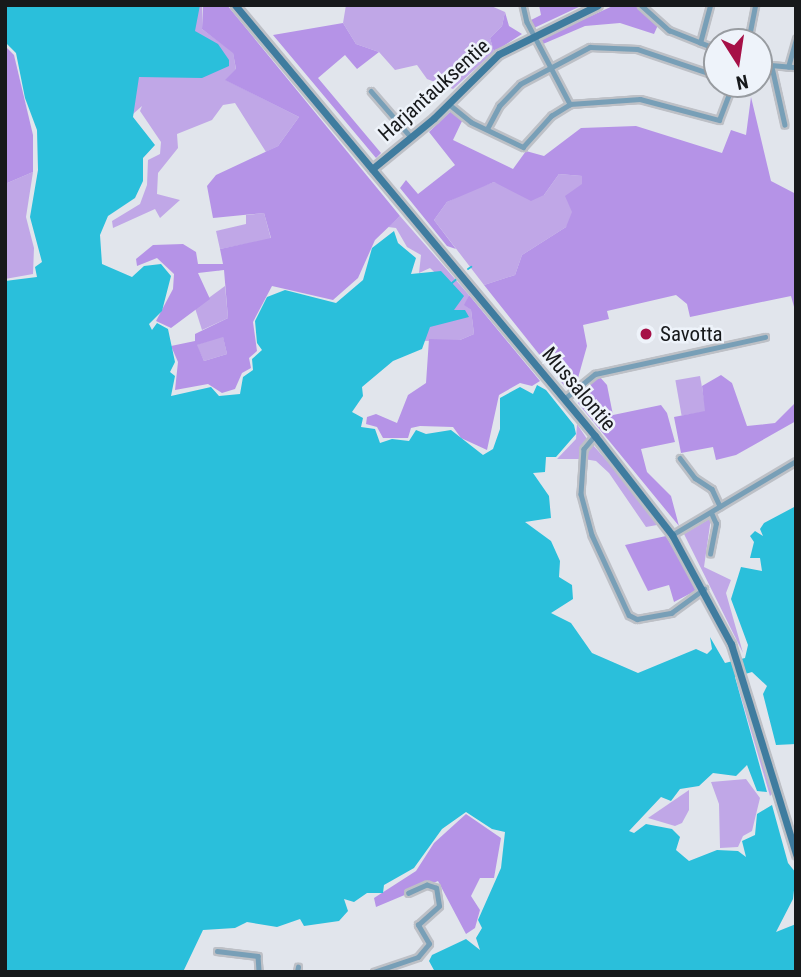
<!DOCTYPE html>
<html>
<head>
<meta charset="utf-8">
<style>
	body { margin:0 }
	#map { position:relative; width:801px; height:977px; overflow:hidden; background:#e1e5ec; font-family:"Roboto Condensed",sans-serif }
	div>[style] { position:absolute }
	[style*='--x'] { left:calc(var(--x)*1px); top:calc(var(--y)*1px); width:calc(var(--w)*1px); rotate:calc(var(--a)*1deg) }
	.green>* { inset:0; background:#c0a7e7; transform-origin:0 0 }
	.forest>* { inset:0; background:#b593e7 }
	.water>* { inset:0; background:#2abfdb }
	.stream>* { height:2px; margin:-1px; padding:0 1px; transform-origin:1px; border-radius:1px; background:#2abfdb }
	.roads { filter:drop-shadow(2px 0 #bdc0c6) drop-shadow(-2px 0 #bdc0c6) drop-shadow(0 2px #bdc0c6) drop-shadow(0 -2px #bdc0c6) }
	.street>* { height:4.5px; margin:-2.25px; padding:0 2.25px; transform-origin:2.25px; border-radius:2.25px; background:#789fb7 }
	.secondary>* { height:7px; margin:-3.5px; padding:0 3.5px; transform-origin:3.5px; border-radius:3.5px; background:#3f7c9f }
	.dots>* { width:19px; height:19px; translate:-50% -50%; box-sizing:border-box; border:4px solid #eef3fa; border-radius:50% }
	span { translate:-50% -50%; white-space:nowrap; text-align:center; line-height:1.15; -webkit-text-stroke:5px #eef3fa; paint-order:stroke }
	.street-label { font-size:21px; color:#17191b }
	.poi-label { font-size:21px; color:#17191b }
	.left { translate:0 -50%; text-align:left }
	.frame { position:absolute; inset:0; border:7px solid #17191b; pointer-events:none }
	.north { position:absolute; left:703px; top:28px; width:70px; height:70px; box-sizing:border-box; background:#eef3fa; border:2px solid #989ca1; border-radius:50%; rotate:168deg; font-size:19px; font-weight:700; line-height:28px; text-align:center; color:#17191b }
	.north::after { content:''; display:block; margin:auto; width:24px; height:32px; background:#a61047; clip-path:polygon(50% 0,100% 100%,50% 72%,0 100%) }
</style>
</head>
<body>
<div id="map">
	<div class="green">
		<i style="clip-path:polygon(107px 5px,202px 5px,202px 29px,233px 52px,236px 70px,226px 80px,299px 117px,278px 146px,266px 152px,235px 103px,223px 105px,212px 120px,177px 134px,178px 148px,158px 173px,157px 194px,180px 200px,160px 218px,155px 209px,113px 228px,112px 221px,140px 204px,147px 185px,148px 160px,160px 154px,161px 142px,140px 111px,142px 106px,133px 114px)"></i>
		<i style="clip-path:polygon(346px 5px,489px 5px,505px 12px,502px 26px,490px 38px,494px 52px,453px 89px,427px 79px,417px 65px,395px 70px,379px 52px,356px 44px,343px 23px)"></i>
		<i style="clip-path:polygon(33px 172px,26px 217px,34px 248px,33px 274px,5px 279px,5px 184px)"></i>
		<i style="clip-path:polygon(559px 174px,582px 176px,592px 203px,566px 227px,522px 255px,515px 275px,484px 285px,434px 220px,447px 202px,469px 191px,494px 182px,544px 195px)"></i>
		<i style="clip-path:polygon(264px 213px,271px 239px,220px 249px,216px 231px,246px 224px,246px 215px)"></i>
		<i style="clip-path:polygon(400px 216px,469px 295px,465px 305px,471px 310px,474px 334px,460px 340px,422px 341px,450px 287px,430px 268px,419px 273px,421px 255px,407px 247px,396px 228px,388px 227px)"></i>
		<i style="clip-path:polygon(225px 286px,228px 318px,202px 330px,195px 308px)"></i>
		<i style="clip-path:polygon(223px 336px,227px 354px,204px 361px,196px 345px)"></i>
		<i style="left:700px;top:376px;width:36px;height:25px;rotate:80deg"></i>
		<i style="clip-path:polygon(577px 424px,587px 439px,579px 459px,557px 459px,576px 439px)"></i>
		<i style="clip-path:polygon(592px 444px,616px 471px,657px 525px,646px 527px,609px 473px,596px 461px,584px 459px)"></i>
		<i style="clip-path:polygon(711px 518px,704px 567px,731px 580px,726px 593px,743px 653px,684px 534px)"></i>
		<i style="clip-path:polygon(740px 682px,773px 793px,770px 796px,737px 683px)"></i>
		<i style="clip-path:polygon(746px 779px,760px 798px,752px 831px,743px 836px,738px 847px,720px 848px,719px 804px,711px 782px)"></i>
		<i style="clip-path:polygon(689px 790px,689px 810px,682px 823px,675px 826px,648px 818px)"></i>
	</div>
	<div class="forest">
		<i style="clip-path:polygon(evenodd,203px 5px,227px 5px,400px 216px,375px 240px,358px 278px,333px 300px,272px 286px,253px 322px,257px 351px,249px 358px,251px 368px,242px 373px,235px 389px,222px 393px,208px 384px,175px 390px,178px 362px,171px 346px,195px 341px,195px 334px,228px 318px,224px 270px,198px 273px,210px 299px,171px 328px,156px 321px,173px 289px,174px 274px,157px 258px,137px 266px,136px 259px,153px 245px,183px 244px,196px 252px,198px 264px,223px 264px,220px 249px,271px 238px,264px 213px,213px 218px,207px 186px,216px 175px,278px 146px,299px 117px,225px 80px,236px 69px,233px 53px,202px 29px,203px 5px,223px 337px,227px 354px,204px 361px,197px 345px,223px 337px)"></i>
		<i style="clip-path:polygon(539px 5px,583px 5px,534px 28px,531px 20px,541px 15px)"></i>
		<i style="clip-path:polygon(615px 5px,636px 5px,658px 25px,654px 34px,620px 23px,585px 26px,543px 44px,540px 39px)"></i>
		<i style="clip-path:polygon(505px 12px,509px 26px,522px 34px,494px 52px,490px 38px,502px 26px)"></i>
		<i style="clip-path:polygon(343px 23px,356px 44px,379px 52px,357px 69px,345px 55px,318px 78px,381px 153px,376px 158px,273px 35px)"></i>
		<i style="clip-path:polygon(5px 46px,14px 55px,33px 135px,33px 172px,5px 184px)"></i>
		<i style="clip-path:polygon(751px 97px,771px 181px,796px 194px,796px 314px,791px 296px,690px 317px,687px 304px,676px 295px,607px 311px,609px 319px,583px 325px,587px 346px,578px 378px,566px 388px,484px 285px,515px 275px,522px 255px,566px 227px,572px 212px,565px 196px,582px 184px,582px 176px,559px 174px,544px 195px,531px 201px,494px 182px,447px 202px,434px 220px,456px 249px,447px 246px,400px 188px,406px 180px,418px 194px,455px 165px,429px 132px,451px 111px,463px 119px,453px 140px,513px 169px,526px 151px,544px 156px,581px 128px,636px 126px,722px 153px,731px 130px,746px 135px)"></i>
		<i style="clip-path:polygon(469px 295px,540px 381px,532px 386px,520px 383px,499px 395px,487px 450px,461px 438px,453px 427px,420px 426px,411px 428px,408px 438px,383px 438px,377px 427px,366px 424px,367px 417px,376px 414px,397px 423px,408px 395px,426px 383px,429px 339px,460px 340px,474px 334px,471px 310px,464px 305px)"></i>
		<i style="clip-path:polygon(721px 375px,732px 383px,747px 426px,775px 423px,794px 404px,796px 421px,736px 455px,716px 460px,713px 447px,681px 453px,674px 417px,705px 411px,702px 386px)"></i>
		<i style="clip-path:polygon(599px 376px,607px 385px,613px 415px,661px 405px,667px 413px,675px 442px,641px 449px,647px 472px,671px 496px,679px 526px,578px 403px,579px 392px)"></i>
		<i style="clip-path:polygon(666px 536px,697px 590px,674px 602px,669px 585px,648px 591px,625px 545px)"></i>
		<i style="clip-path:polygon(466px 814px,501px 838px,494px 878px,480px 878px,471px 896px,480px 910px,475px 928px,466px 934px,438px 881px,376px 907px,374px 898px,416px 871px,434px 843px)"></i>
	</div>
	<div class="water">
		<i style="clip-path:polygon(5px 5px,200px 5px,195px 31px,218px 44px,229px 60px,229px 66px,202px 78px,139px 77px,133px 117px,155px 145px,143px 158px,143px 181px,135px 198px,108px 216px,100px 235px,102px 264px,132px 277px,144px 266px,161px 264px,171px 276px,162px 311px,149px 324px,152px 330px,157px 323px,168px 329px,175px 362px,170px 372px,175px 376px,171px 396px,211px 387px,219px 396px,240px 394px,243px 377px,253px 370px,252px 359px,262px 350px,257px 343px,255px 321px,267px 297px,285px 290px,336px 303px,363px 280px,372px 248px,394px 231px,398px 243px,416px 258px,411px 274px,441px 271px,464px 296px,454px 310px,465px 310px,469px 317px,430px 327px,422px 349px,393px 361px,362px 387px,363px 396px,352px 412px,363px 418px,361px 427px,375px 429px,380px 443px,392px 439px,409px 441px,416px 430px,426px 434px,451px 430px,483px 455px,493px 449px,500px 429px,500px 398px,520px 387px,533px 394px,537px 385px,546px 390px,574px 425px,576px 434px,556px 457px,546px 457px,545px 472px,533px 473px,549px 496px,551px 518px,525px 522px,551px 541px,560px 561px,559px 577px,572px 585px,573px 599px,551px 613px,571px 623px,592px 653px,638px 673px,696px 649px,707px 654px,712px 649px,710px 637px,725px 663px,745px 658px,748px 645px,731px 599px,741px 567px,762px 571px,760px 558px,750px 558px,754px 542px,750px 536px,755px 531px,763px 536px,760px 529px,764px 523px,796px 506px,796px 744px,776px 745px,763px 694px,767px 686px,752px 672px,735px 677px,767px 792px,757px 791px,747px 765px,736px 776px,713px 773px,699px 786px,680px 789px,671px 801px,661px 797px,629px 831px,634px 833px,646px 824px,672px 829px,680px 837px,676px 850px,689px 861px,717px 850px,738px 851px,746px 857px,742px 841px,755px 835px,757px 814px,772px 805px,788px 863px,796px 873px,793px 899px,776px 932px,796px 924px,796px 972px,435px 972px,429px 961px,432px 955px,466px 939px,480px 950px,476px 938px,482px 928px,478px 920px,501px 868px,505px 832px,492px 829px,466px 812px,442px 829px,414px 868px,384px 885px,383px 893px,367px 893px,354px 902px,344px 899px,348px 911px,339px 921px,304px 926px,300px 919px,277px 927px,247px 922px,235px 928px,203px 930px,183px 972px,5px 972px,5px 281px,37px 277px,35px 267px,42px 262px,30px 217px,38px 170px,37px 130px,25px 98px,16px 53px,5px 42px)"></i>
	</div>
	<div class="stream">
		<i style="--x:468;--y:269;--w:4;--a:-34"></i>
		<i style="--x:452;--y:283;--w:8;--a:-40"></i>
	</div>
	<div class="roads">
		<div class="street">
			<i style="--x:523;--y:5;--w:17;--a:77"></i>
			<i style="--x:527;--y:22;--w:93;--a:62.3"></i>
			<i style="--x:641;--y:5;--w:38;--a:42"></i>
			<i style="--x:669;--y:30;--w:52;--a:21.6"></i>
			<i style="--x:748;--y:42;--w:38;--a:-79"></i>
			<i style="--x:700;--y:43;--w:39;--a:-75"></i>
			<i style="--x:759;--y:64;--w:37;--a:5"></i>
			<i style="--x:772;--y:67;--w:59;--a:77.4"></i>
			<i style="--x:788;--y:67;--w:29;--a:-74"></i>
			<i style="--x:371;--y:91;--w:61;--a:49"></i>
			<i style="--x:449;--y:104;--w:28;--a:39"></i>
			<i style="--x:471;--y:122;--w:58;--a:25.7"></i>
			<i style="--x:523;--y:147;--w:42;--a:-47.9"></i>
			<i style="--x:551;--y:116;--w:22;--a:-32"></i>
			<i style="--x:570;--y:104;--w:70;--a:-4.1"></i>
			<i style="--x:640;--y:99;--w:82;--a:14.9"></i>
			<i style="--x:719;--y:120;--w:39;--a:-69"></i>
			<i style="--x:487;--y:129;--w:26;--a:-62"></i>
			<i style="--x:499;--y:106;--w:30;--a:-46"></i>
			<i style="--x:520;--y:84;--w:79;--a:-27.9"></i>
			<i style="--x:590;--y:47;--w:47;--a:2.4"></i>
			<i style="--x:637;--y:49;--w:84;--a:18.6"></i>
			<i style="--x:564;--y:399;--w:40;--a:-39"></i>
			<i style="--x:595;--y:374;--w:174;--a:-12.3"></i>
			<i style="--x:595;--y:436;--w:17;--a:130"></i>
			<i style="--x:584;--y:449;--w:45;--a:93.8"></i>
			<i style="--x:581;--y:494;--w:42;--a:75"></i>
			<i style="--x:592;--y:535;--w:88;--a:65.2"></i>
			<i style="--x:629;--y:615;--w:9;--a:27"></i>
			<i style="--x:637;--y:619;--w:35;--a:-10"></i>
			<i style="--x:671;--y:613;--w:41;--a:-36"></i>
			<i style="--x:680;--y:458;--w:25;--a:53"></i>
			<i style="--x:695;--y:478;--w:20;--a:33"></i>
			<i style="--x:712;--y:489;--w:19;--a:65"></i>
			<i style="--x:672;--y:535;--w:144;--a:-30.8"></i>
			<i style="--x:710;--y:554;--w:31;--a:-79"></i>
			<i style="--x:716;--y:524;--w:12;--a:-114"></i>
			<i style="--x:217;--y:951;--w:41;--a:7"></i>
			<i style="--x:258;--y:956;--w:16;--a:86"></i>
			<i style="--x:297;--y:972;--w:5;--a:-79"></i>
			<i style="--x:374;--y:972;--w:46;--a:-18.8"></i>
			<i style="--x:418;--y:957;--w:17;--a:-50"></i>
			<i style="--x:429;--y:944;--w:22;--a:-120"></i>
			<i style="--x:418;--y:925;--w:28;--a:-42"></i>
			<i style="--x:439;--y:906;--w:18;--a:-99"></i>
			<i style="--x:436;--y:888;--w:9;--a:-162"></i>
			<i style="--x:427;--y:885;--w:20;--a:156"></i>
		</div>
		<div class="secondary">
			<i style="--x:235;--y:5;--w:562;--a:50.13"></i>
			<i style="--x:595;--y:436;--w:125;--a:52.1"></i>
			<i style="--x:672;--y:535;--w:124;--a:61.6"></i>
			<i style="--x:731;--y:644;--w:220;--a:72.8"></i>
			<i style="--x:372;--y:169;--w:80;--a:-39.4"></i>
			<i style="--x:434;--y:118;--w:91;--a:-44.6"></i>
			<i style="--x:499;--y:54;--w:110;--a:-26.3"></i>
		</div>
	</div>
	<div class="dots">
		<i style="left:646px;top:334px;background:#a61047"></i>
	</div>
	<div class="street-label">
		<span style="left:434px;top:90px;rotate:-42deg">Harjantauksentie</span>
		<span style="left:579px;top:389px;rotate:50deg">Mussalontie</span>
	</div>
	<div class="poi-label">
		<span class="left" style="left:660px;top:334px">Savotta</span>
	</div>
	<div class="frame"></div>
	<div class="north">N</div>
</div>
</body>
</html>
